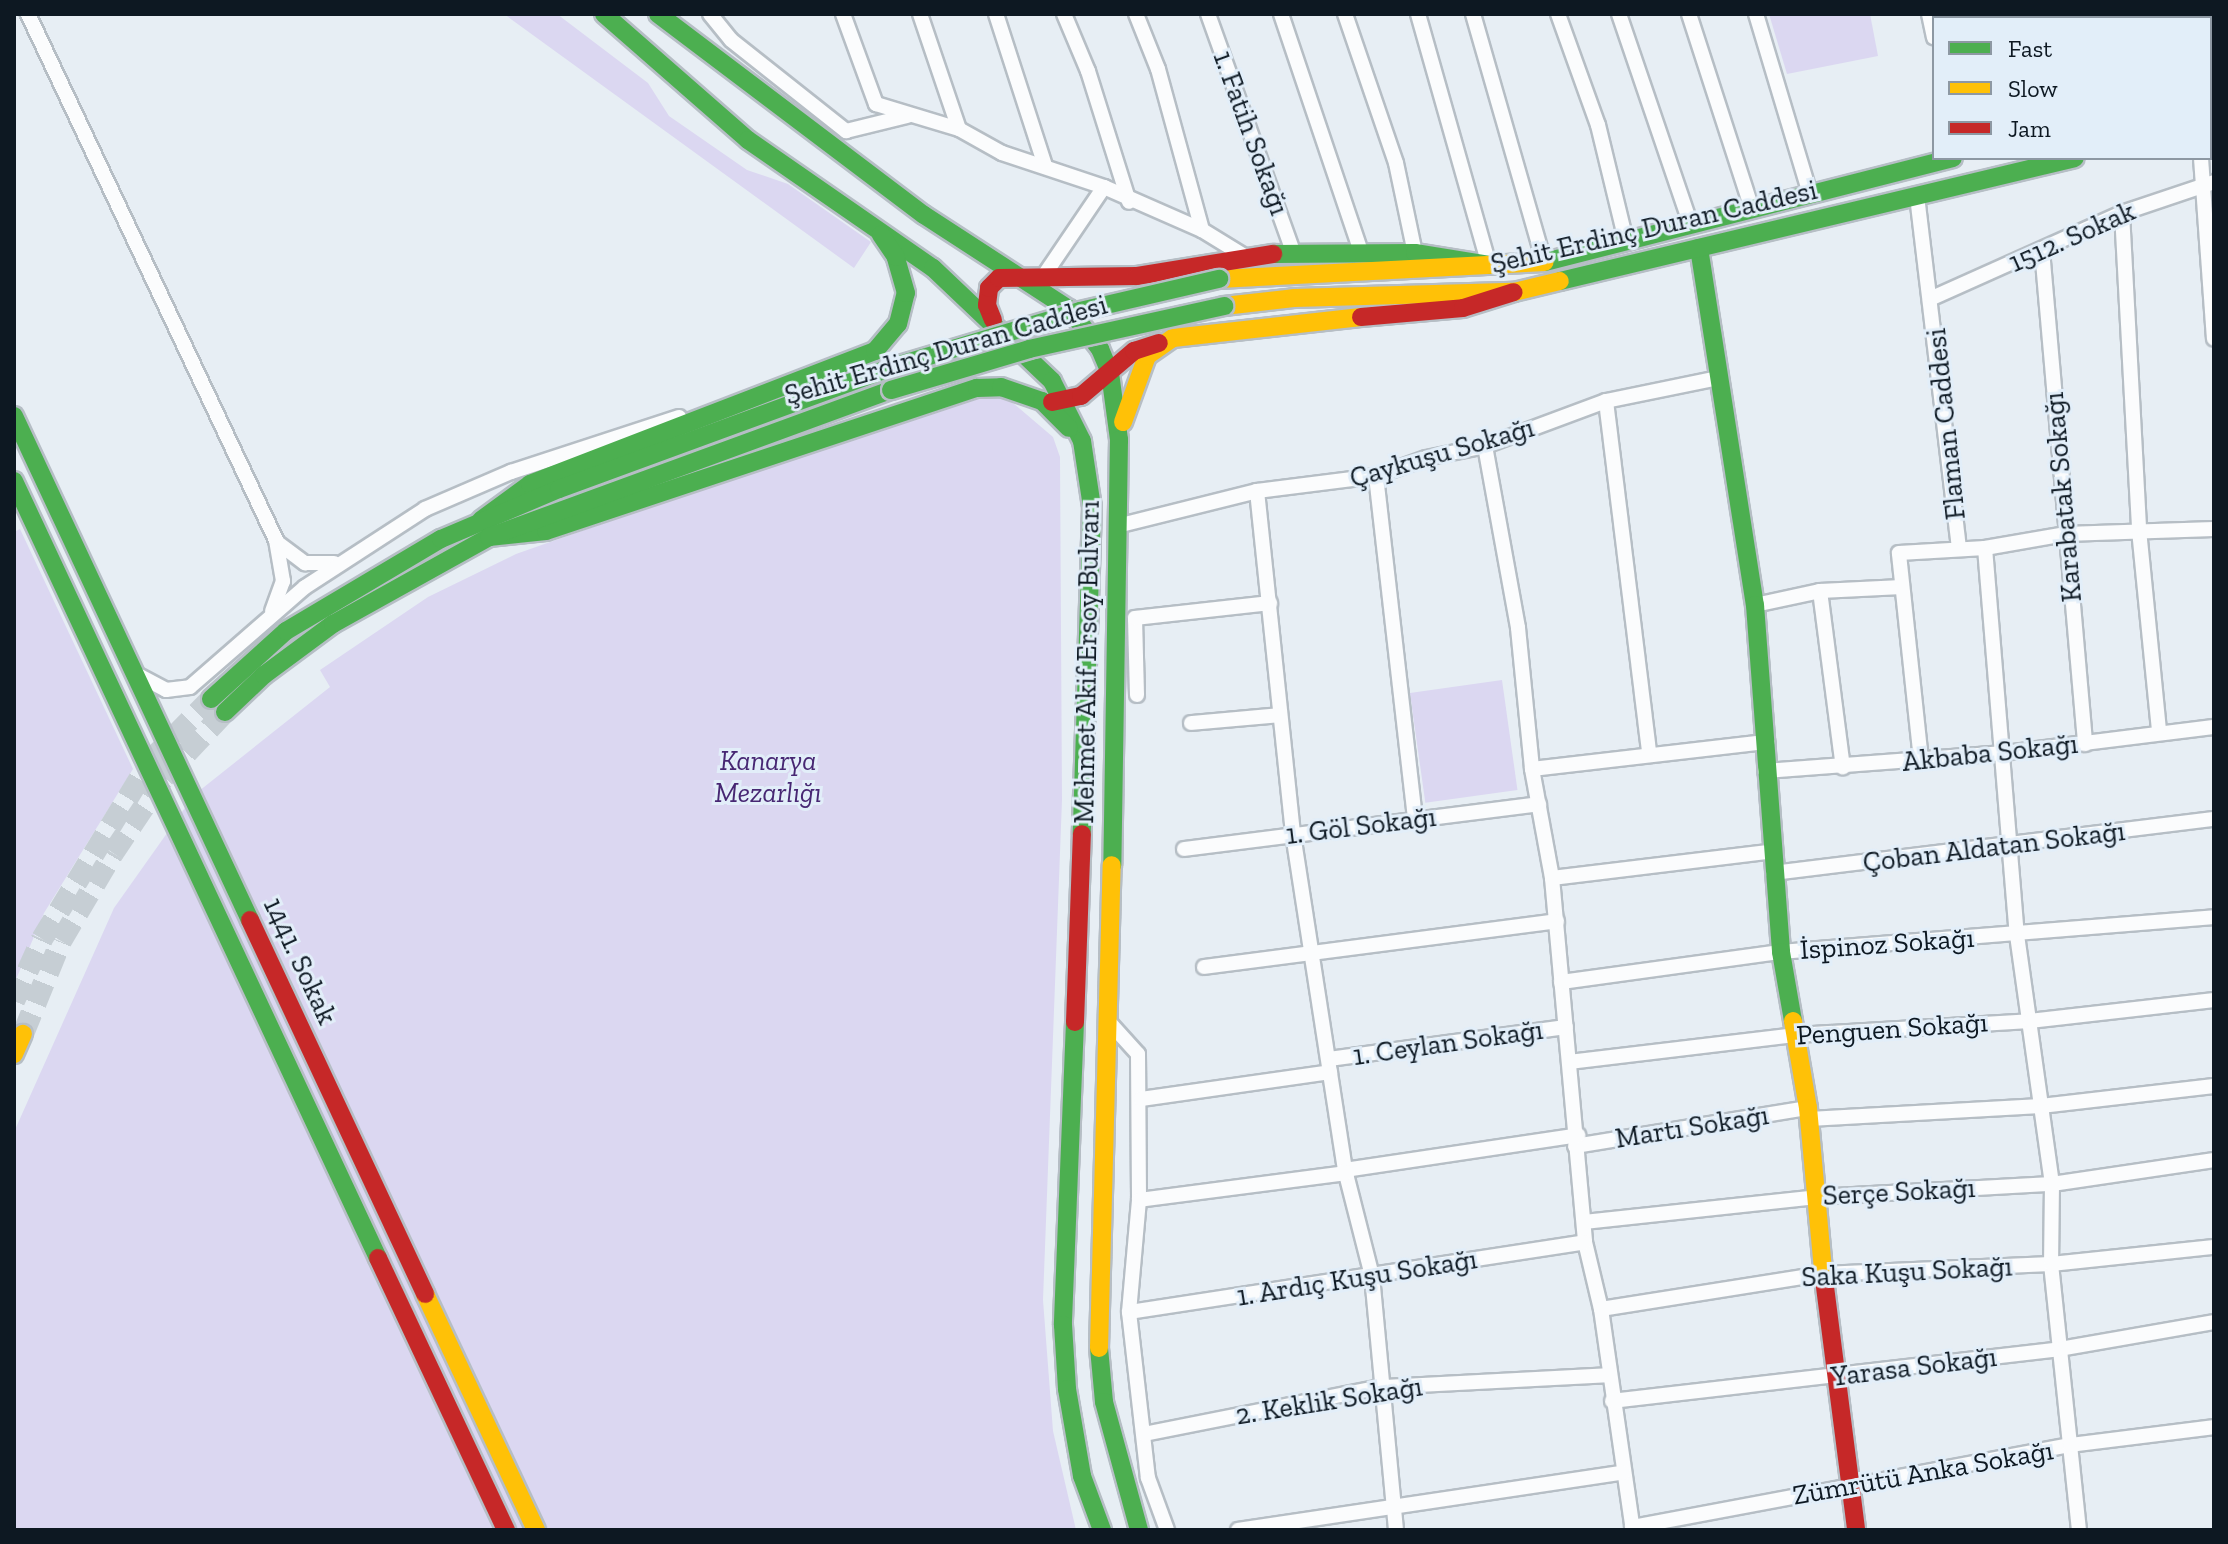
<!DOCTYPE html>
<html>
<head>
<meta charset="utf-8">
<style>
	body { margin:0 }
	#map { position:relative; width:2228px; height:1544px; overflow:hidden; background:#e7eef4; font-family:"Zilla Slab",serif }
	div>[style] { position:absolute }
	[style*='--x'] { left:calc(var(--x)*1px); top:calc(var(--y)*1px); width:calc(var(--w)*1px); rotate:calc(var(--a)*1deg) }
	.green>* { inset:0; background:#dbd7f1; transform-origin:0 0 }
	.secondary-tunnel>* { height:22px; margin-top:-11px; transform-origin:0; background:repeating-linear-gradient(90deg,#c6ced4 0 22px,transparent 0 33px) }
	.roads { filter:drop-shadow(2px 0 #b6bec5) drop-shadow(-2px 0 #b6bec5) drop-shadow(0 2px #b6bec5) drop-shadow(0 -2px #b6bec5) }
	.street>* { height:14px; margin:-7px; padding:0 7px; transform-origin:7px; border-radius:7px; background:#fbfcfd }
	.fast>* { height:18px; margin:-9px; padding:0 9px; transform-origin:9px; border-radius:9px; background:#4caf50 }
	.slow>* { height:18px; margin:-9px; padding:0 9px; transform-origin:9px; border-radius:9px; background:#ffc107 }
	.jam>* { height:18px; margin:-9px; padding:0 9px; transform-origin:9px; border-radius:9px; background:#c62828 }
	.bridges { filter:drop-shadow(2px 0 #b6bec5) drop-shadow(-2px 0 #b6bec5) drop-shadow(0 2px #b6bec5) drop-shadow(0 -2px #b6bec5) }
	.fast-bridge>* { height:18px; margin:-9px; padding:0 9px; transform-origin:9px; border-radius:9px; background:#4caf50 }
	span { translate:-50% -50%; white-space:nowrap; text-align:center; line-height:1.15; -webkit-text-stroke:6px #e2eef9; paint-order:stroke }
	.street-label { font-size:28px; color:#0d1822 }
	.park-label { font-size:28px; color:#472773; font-style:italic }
	.frame { position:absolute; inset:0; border:16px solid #0d1822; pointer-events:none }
	.legend { position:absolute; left:1932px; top:16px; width:280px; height:144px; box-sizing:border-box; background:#e2eef9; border:2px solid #8d98a3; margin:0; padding:10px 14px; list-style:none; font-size:24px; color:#0d1822 }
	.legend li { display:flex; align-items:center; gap:16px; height:40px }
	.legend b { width:40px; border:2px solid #8d98a3 }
</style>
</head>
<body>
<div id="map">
	<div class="green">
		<i style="clip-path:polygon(504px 14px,557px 14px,648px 83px,669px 116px,747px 170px,788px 184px,871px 242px,854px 268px)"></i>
		<i style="clip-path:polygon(1769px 14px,1870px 14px,1878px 56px,1787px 74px)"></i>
		<i style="clip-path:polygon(969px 395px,1006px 397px,1053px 437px,1060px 457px,1062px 800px,1043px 1300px,1053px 1431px,1076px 1530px,14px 1530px,14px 1132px,114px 908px,194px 795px,330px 687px,320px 670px,428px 597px,516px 554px)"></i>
		<i style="clip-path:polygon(20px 529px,133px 769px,44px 913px,14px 984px,14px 532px)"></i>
		<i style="left:1502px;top:680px;width:111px;height:93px;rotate:82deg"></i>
	</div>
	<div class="secondary-tunnel">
		<i style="--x:14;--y:1001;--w:68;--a:-65.7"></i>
		<i style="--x:42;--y:939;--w:210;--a:-58.7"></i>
		<i style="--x:151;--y:760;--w:86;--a:-45.5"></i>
		<i style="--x:23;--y:1034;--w:100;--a:-67.8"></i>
		<i style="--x:61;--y:941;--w:102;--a:-59.4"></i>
		<i style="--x:113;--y:853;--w:92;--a:-56.1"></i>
		<i style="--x:164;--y:777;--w:89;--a:-46.8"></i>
	</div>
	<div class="roads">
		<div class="street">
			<i style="--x:28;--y:14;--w:582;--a:64.76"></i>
			<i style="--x:276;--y:540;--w:42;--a:80.3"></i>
			<i style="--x:283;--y:581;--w:32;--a:110"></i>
			<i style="--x:710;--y:14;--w:33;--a:51"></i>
			<i style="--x:731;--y:40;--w:147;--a:38.4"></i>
			<i style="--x:846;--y:131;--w:63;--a:-13.8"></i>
			<i style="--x:843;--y:14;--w:96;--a:69.9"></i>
			<i style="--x:876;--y:104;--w:87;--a:16.8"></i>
			<i style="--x:959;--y:129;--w:49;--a:29.2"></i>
			<i style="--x:1002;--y:153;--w:108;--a:18.4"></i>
			<i style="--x:1104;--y:187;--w:107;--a:23.7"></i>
			<i style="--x:1202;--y:230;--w:52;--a:31.5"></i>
			<i style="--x:920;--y:14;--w:121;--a:71.3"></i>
			<i style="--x:996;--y:14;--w:160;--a:72.1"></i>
			<i style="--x:1064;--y:14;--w:62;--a:67.2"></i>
			<i style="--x:1088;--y:71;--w:137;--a:72.6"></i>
			<i style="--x:1136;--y:14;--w:59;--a:68.2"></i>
			<i style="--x:1158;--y:69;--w:167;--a:74.7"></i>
			<i style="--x:1208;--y:14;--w:252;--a:70.3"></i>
			<i style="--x:1281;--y:14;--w:251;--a:71.4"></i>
			<i style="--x:1345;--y:14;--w:157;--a:71.1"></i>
			<i style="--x:1396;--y:163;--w:92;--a:78.1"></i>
			<i style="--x:1418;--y:14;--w:261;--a:74.2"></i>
			<i style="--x:1473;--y:14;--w:258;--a:74"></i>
			<i style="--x:1558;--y:14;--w:118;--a:70.2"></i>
			<i style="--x:1598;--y:125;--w:119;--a:76.4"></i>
			<i style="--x:1619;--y:14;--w:223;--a:71.2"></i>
			<i style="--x:1689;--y:14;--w:205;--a:72.1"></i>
			<i style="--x:1756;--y:14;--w:188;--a:73.3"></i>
			<i style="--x:1929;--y:14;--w:24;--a:78"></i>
			<i style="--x:2038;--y:14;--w:4;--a:76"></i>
			<i style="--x:2201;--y:158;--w:181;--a:85.9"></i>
			<i style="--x:1917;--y:196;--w:355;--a:83.2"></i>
			<i style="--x:2122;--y:213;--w:317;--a:86.9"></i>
			<i style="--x:2139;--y:530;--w:202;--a:84.3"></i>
			<i style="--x:2042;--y:250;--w:496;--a:85"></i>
			<i style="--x:1045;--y:274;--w:105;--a:-55.9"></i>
			<i style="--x:1932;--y:298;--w:208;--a:-24.1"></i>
			<i style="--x:2122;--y:213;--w:97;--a:-18.6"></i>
			<i style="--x:1606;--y:401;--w:355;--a:83"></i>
			<i style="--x:1485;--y:446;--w:185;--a:79.7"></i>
			<i style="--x:1518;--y:628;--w:142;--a:84.3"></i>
			<i style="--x:1532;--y:769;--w:111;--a:79.6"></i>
			<i style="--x:1552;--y:878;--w:365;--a:84.8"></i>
			<i style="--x:1585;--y:1242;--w:69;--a:76.6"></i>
			<i style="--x:1601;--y:1309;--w:223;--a:81.8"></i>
			<i style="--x:1376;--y:476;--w:345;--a:83.5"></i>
			<i style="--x:1257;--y:491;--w:345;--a:84"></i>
			<i style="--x:1293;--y:834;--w:340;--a:81.2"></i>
			<i style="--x:1345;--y:1170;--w:109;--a:75.7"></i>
			<i style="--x:1372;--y:1276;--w:255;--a:84.6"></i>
			<i style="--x:1117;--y:526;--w:144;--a:-14"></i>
			<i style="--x:1257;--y:491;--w:120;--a:-7.2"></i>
			<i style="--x:1376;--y:476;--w:53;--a:-19.8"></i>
			<i style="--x:1426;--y:458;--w:60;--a:-11.5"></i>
			<i style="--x:1485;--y:446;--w:129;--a:-20.4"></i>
			<i style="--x:1606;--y:401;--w:114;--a:-11.6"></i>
			<i style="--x:278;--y:543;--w:34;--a:37"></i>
			<i style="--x:305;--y:563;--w:29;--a:0"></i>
			<i style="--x:1985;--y:548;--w:388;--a:85.3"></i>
			<i style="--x:2017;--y:935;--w:251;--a:82"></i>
			<i style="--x:2052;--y:1184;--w:80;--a:90.7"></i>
			<i style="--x:2051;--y:1264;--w:267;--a:84"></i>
			<i style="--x:1820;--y:591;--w:178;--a:82.6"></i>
			<i style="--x:1755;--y:605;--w:66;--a:-12.2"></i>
			<i style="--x:1820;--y:591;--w:82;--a:-2.8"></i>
			<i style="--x:138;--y:675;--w:32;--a:28"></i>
			<i style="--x:166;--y:690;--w:24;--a:-7"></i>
			<i style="--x:190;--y:687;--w:152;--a:-41"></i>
			<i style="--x:305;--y:587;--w:143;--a:-33"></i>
			<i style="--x:425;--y:509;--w:94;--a:-23.3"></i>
			<i style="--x:511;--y:472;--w:177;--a:-18.1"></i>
			<i style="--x:1137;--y:695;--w:77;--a:-91.5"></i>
			<i style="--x:1135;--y:618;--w:136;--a:-6.3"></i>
			<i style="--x:1191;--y:723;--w:89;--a:-5.1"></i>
			<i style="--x:1921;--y:760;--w:208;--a:-96.1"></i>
			<i style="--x:1899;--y:553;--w:86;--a:-3.3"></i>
			<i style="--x:1985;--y:548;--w:81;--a:-9.9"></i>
			<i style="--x:2065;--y:534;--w:149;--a:-1.9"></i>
			<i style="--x:1532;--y:769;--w:237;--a:-6.6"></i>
			<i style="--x:1765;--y:771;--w:240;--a:-4.3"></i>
			<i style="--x:2004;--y:753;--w:212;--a:-7.1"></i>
			<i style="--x:1184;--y:849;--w:358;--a:-7.2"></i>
			<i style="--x:1773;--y:873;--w:444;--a:-7"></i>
			<i style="--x:1552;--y:878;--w:224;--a:-6.9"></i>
			<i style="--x:1204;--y:967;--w:356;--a:-7.4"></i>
			<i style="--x:1561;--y:982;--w:222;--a:-7.8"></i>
			<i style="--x:1781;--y:952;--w:434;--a:-4.6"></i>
			<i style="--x:1109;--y:1022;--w:43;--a:47.8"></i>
			<i style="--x:1138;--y:1054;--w:146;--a:89.6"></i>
			<i style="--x:1139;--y:1200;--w:112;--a:95.1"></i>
			<i style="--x:1129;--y:1312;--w:167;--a:83.5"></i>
			<i style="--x:1148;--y:1478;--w:55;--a:69.9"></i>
			<i style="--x:1329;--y:1059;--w:239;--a:-7.7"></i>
			<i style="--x:1569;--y:1062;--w:229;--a:-6.8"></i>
			<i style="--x:1796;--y:1035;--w:234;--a:-3.4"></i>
			<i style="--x:2030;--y:1021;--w:185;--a:-6.5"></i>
			<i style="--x:1141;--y:1099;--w:191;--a:-8.1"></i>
			<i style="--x:1809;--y:1119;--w:232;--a:-3.2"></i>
			<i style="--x:2041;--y:1106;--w:174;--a:-6.6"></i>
			<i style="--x:1575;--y:1146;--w:236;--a:-9.3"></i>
			<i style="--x:1345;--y:1170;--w:236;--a:-8.5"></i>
			<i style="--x:1139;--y:1200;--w:210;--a:-7.4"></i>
			<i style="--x:1584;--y:1222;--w:234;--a:-6.1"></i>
			<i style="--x:1817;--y:1197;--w:235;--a:-3.2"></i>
			<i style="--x:2052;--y:1184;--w:164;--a:-8.4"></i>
			<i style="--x:1601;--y:1309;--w:224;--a:-9"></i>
			<i style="--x:1822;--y:1274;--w:229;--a:-2.5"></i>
			<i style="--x:2051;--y:1264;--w:164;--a:-6"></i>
			<i style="--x:1129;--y:1312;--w:461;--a:-8.7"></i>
			<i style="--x:1612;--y:1401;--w:451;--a:-6.6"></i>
			<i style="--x:2060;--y:1349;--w:156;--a:-9.9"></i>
			<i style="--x:1144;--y:1434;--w:243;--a:-11.2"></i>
			<i style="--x:1382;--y:1387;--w:228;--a:-3"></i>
			<i style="--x:1632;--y:1527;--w:446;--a:-10.6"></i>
			<i style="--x:2070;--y:1445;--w:145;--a:-7.1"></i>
			<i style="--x:1238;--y:1530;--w:390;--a:-8.5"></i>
		</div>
		<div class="fast">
			<i style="--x:604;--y:14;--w:191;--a:41.2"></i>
			<i style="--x:748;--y:140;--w:225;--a:34.7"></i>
			<i style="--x:933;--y:268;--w:164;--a:43.5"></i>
			<i style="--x:1052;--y:381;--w:67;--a:63.4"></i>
			<i style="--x:1082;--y:441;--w:67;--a:81.4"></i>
			<i style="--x:1092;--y:507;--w:327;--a:91.8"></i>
			<i style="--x:658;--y:14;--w:333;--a:37.1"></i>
			<i style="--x:924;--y:215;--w:173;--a:33"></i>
			<i style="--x:1069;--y:309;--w:51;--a:52.2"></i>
			<i style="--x:1100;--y:349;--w:26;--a:67"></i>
			<i style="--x:1110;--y:373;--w:68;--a:82.3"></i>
			<i style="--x:1119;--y:440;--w:425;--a:90.9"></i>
			<i style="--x:2210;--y:95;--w:4;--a:-14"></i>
			<i style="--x:1699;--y:248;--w:361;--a:81.1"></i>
			<i style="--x:1755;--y:605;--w:348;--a:85.7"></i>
			<i style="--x:1781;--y:952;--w:70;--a:80.1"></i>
			<i style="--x:1273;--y:254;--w:142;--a:-0.4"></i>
			<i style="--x:1415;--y:253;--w:75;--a:9.2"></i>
			<i style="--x:1545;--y:262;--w:421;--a:-14.3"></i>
			<i style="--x:1560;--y:281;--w:529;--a:-13.43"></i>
			<i style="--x:14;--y:416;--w:557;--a:64.91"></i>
			<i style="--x:14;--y:481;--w:858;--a:64.9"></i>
			<i style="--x:481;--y:520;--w:61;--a:-36.3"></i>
			<i style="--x:530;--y:484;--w:370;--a:-21.1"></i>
			<i style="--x:875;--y:351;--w:35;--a:-50"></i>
			<i style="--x:898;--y:324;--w:32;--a:-76"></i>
			<i style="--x:906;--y:293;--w:37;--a:-106"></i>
			<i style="--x:896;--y:257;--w:27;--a:-124"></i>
			<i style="--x:489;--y:537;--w:57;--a:-6"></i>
			<i style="--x:546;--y:531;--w:454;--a:-18.4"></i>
			<i style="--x:977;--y:388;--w:24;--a:-2"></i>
			<i style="--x:1001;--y:387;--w:43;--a:18.9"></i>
			<i style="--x:1042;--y:401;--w:38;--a:45"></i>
			<i style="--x:211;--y:699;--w:101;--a:-42.2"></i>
			<i style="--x:286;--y:631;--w:180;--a:-30.7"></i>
			<i style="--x:441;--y:539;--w:128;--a:-23"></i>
			<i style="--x:559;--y:489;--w:351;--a:-20.1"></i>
			<i style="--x:225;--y:712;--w:54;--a:-43.5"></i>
			<i style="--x:264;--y:675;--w:86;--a:-36.5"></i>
			<i style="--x:333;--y:624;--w:179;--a:-29.1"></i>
			<i style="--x:489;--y:537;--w:428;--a:-20.1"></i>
			<i style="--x:1075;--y:1022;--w:303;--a:92.3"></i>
			<i style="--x:1063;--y:1325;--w:64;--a:86.4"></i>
			<i style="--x:1067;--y:1389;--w:88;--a:80.2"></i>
			<i style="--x:1082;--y:1476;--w:58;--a:69.7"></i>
			<i style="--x:1099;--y:1348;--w:54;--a:84.7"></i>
			<i style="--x:1104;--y:1402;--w:133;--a:74.7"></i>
		</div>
		<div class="slow">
			<i style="--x:2210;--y:126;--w:4;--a:-14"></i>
			<i style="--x:1219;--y:279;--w:326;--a:-3"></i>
			<i style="--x:1224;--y:306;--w:70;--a:-6.5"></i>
			<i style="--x:1294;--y:298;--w:220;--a:-1.6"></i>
			<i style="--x:1514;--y:292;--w:47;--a:-13.4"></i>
			<i style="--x:1123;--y:422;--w:70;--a:-70"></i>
			<i style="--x:1147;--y:356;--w:32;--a:-35"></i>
			<i style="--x:1173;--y:338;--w:189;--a:-6.4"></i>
			<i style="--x:1793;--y:1021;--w:88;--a:80.2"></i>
			<i style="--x:1808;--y:1108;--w:172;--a:84.7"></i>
			<i style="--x:14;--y:1054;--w:22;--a:-66"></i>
			<i style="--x:425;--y:1294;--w:261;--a:64.8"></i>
			<i style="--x:1099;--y:1348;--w:483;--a:-88.5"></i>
		</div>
		<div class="jam">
			<i style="--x:1361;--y:317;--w:102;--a:-5"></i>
			<i style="--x:1463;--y:308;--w:53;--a:-17.4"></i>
			<i style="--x:993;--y:320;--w:16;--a:-112"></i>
			<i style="--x:987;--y:305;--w:17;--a:-83"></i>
			<i style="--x:989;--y:288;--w:14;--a:-45"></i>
			<i style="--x:999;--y:278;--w:138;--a:-0.8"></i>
			<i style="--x:1137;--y:276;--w:138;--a:-9.2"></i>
			<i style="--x:1052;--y:402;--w:30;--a:-12"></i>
			<i style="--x:1081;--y:396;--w:70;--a:-40.3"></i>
			<i style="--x:1134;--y:351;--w:26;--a:-18"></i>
			<i style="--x:250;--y:920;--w:413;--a:64.9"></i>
			<i style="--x:1075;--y:1022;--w:188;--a:-87.9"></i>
			<i style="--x:378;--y:1258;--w:301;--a:64.8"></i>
			<i style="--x:1824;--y:1279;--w:253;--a:82.7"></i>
		</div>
	</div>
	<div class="bridges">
		<div class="fast-bridge">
			<i style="--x:889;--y:368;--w:199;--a:-16.6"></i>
			<i style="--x:1080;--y:311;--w:143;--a:-13"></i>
			<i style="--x:891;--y:390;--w:144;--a:-16.5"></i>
			<i style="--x:1029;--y:349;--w:200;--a:-12.4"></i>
		</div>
	</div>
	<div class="street-label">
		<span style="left:1251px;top:133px;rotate:70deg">1. Fatih Sokağı</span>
		<span style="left:1654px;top:227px;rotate:-13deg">Şehit Erdinç Duran Caddesi</span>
		<span style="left:2072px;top:237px;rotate:-24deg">1512. Sokak</span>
		<span style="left:946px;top:350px;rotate:-16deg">Şehit Erdinç Duran Caddesi</span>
		<span style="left:1946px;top:424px;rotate:-96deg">Flaman Caddesi</span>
		<span style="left:1442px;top:453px;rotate:-16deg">Çaykuşu Sokağı</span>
		<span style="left:2063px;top:497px;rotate:-95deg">Karabatak Sokağı</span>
		<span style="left:1087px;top:662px;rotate:-89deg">Mehmet Akif Ersoy Bulvarı</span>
		<span style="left:1990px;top:753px;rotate:-6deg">Akbaba Sokağı</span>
		<span style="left:1361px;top:826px;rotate:-7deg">1. Göl Sokağı</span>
		<span style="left:1994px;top:847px;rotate:-7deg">Çoban Aldatan Sokağı</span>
		<span style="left:1887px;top:944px;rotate:-4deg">İspinoz Sokağı</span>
		<span style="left:300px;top:961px;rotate:65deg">1441. Sokak</span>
		<span style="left:1892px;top:1029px;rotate:-4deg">Penguen Sokağı</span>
		<span style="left:1448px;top:1043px;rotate:-8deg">1. Ceylan Sokağı</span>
		<span style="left:1692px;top:1127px;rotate:-9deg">Martı Sokağı</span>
		<span style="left:1899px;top:1192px;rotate:-3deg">Serçe Sokağı</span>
		<span style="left:1907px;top:1272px;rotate:-3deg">Saka Kuşu Sokağı</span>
		<span style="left:1357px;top:1278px;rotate:-9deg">1. Ardıç Kuşu Sokağı</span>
		<span style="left:1914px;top:1367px;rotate:-7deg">Yarasa Sokağı</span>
		<span style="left:1329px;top:1401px;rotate:-9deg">2. Keklik Sokağı</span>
		<span style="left:1923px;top:1473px;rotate:-10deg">Zümrütü Anka Sokağı</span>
	</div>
	<div class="park-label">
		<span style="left:768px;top:777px">Kanarya<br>Mezarlığı</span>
	</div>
	<div class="frame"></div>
	<ul class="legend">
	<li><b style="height:10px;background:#4caf50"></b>Fast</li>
	<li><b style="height:10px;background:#ffc107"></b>Slow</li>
	<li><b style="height:10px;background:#c62828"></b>Jam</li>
	</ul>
</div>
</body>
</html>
